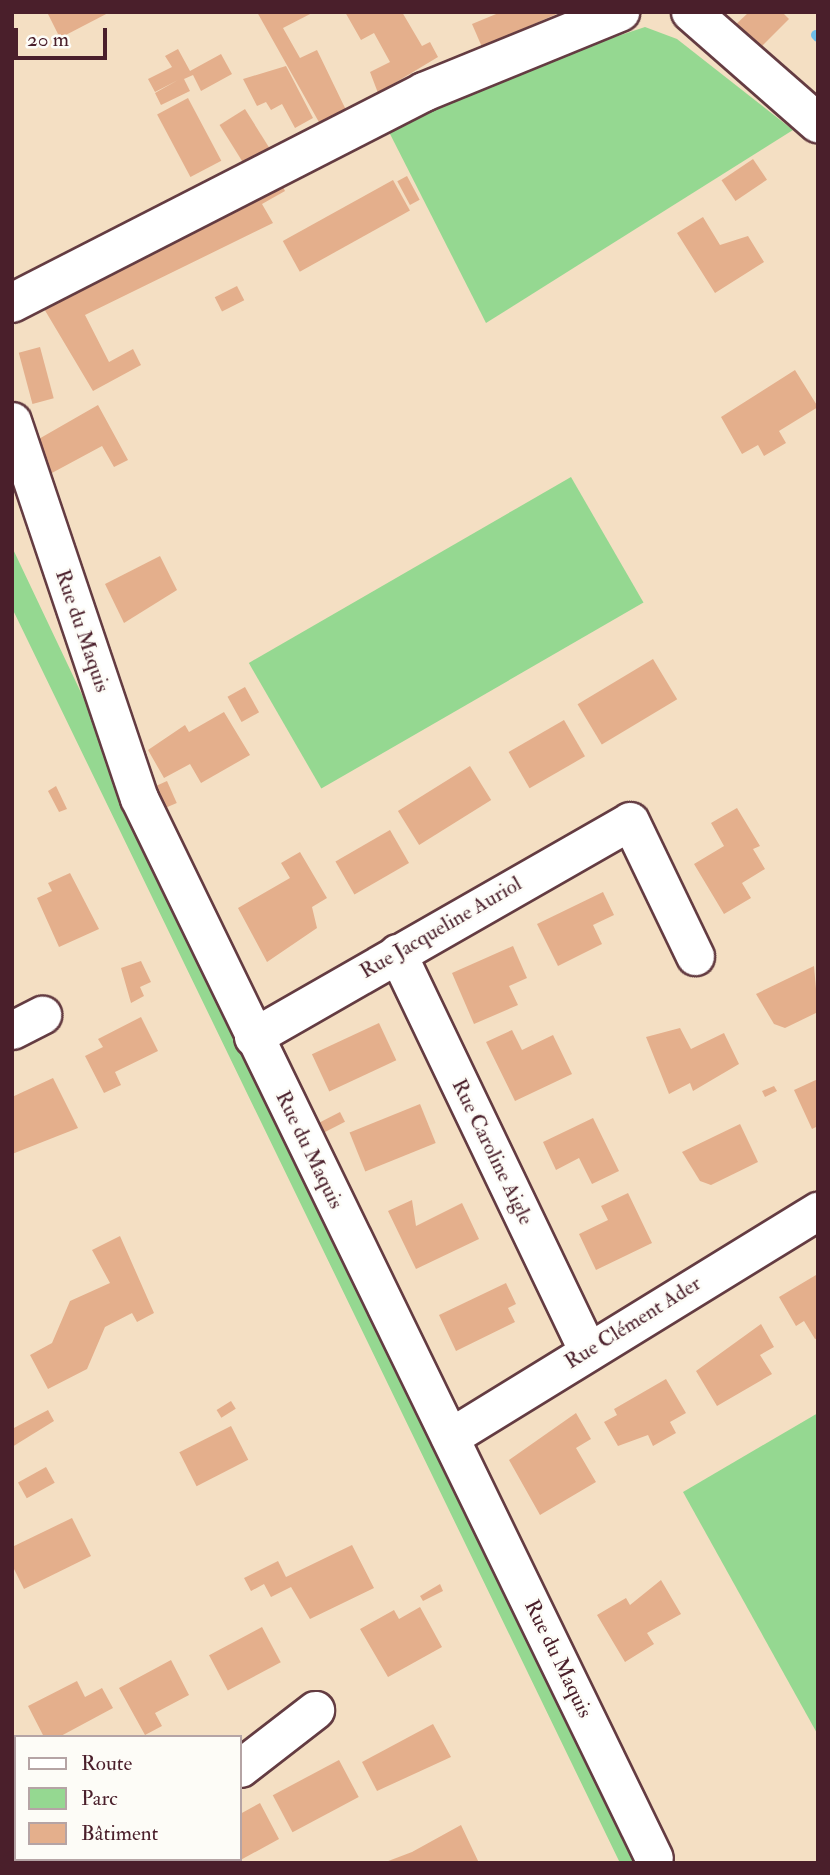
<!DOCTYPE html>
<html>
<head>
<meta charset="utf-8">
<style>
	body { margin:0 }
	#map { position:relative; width:830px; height:1875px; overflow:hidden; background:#f4dfc3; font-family:"IM FELL Double Pica",serif }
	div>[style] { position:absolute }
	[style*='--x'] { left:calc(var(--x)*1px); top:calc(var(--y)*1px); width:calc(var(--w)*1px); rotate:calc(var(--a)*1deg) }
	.green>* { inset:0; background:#95d891; transform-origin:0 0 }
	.stream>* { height:10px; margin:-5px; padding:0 5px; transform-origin:5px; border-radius:5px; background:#6fbfea }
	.building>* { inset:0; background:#e4af8c; transform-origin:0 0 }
	.roads { filter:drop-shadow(2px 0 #643c42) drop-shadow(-2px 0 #643c42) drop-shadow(0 2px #643c42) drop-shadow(0 -2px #643c42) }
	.street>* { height:37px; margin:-18.5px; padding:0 18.5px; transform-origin:18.5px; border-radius:18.5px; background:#fff }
	.secondary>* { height:38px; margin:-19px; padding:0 19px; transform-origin:19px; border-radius:19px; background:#fff }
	span { translate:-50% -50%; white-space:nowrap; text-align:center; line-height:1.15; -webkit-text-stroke:5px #fdfcf7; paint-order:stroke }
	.street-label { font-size:21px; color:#4a1f2b }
	.frame { position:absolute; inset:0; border:14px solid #4a1f2b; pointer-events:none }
	.legend { position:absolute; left:14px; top:1735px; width:228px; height:126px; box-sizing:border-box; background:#fdfcf7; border:2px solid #b5a4a5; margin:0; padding:9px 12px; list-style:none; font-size:21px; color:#4a1f2b }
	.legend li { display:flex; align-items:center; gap:14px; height:35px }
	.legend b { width:35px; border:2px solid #b5a4a5 }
	.scale { position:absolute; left:14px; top:28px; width:93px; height:32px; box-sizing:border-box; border:4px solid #4a1f2b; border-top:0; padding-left:9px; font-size:21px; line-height:24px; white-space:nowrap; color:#4a1f2b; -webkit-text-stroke:5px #fdfcf7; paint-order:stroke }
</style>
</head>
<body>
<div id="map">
	<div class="green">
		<i style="clip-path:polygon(645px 27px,677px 39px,793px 130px,486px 323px,388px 130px,509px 72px)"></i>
		<i style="left:571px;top:477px;width:145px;height:372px;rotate:60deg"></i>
		<i style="clip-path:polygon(12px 547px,112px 758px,647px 1863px,620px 1863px,12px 608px)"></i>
		<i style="clip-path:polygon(818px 1413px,818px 1735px,683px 1492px)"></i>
	</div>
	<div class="stream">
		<i style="--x:816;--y:35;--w:3;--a:45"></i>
	</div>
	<div class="building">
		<i style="clip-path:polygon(47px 12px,110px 12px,60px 38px)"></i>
		<i style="clip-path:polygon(257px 12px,314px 12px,283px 28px,300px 58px,317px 50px,346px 110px,320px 124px)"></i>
		<i style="clip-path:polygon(345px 12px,402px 12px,422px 46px,430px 42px,438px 57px,378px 93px,370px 72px,390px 62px,374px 33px,361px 40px)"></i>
		<i style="clip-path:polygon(501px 12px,561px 12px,482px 47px,472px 24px)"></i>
		<i style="clip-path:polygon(749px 12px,782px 12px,789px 19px,755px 53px,731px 29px)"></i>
		<i style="clip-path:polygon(178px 49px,190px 71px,221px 54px,232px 74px,201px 91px,193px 75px,184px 79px,190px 91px,161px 105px,155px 93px,178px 80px,155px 92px,148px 79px,172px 67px,165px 56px)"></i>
		<i style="clip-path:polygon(286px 66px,313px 118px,295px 128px,282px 104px,271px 110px,266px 102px,257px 106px,243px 79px)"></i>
		<i style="left:188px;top:98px;width:71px;height:35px;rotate:62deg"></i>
		<i style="left:245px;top:109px;width:49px;height:30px;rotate:58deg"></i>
		<i style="left:753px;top:159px;width:25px;height:38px;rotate:56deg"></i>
		<i style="left:407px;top:176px;width:27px;height:11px;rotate:62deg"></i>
		<i style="left:393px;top:180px;width:35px;height:126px;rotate:61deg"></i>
		<i style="clip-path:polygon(280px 181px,285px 191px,262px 204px,273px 223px,85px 315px,109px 362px,133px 349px,141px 365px,93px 391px,40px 302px)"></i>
		<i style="clip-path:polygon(703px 217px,720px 245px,748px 236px,764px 262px,715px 293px,677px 233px)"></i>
		<i style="left:237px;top:286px;width:16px;height:25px;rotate:63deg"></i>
		<i style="left:40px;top:347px;width:53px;height:22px;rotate:75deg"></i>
		<i style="clip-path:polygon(795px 370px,818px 407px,779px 431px,786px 443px,764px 456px,758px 445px,742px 454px,721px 417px)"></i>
		<i style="clip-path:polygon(98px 405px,128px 460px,114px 467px,102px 446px,50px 474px,37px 440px)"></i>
		<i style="clip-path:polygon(160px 556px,177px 590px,124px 623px,105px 584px)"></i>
		<i style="left:653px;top:659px;width:47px;height:88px;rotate:59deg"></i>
		<i style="left:245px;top:687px;width:29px;height:20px;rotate:61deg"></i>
		<i style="clip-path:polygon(224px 712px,250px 755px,201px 783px,190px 764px,164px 778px,148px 750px,185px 725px,189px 732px)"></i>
		<i style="left:564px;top:720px;width:42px;height:64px;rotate:60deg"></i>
		<i style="left:470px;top:766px;width:40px;height:85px;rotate:58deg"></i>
		<i style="left:167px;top:781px;width:24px;height:14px;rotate:66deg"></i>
		<i style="clip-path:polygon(56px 786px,67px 809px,59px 812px,48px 791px)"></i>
		<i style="clip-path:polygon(737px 808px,760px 846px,753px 849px,765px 869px,742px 883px,751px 898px,724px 914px,694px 864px,724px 846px,711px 823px)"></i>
		<i style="left:390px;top:830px;width:38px;height:63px;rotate:60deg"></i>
		<i style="clip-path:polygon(300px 852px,327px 898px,312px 907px,317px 928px,267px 962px,238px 908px,290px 878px,281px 863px)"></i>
		<i style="clip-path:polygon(70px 873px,99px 929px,59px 947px,37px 898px,52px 891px,48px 883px)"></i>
		<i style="clip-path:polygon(603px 892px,614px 915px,593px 925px,602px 944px,558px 966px,537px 924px)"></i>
		<i style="clip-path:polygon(513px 946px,527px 978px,509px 986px,518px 1005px,474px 1024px,452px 973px)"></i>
		<i style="clip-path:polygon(141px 961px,151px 982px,140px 987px,144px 996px,131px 1003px,121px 968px)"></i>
		<i style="clip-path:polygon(814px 966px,818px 1012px,785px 1028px,774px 1024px,756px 994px)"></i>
		<i style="clip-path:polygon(141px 1017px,158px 1051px,115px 1072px,121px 1085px,104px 1093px,85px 1056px,103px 1047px,98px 1039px)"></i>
		<i style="left:379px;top:1023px;width:41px;height:74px;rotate:65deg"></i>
		<i style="clip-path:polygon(680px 1028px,691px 1049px,724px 1033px,739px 1064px,693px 1091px,690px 1083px,669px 1094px,646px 1037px)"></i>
		<i style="clip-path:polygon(512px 1030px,522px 1050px,553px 1035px,572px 1074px,515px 1101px,486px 1042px)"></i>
		<i style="clip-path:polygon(53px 1078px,78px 1128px,12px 1154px,12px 1097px)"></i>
		<i style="clip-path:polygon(818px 1079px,818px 1126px,812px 1129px,794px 1090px)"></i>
		<i style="clip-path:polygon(774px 1086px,777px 1091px,765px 1097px,762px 1091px)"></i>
		<i style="left:420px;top:1104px;width:42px;height:76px;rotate:68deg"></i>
		<i style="left:340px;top:1112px;width:11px;height:24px;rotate:63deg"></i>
		<i style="clip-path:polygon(593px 1118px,619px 1171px,592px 1184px,579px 1158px,556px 1170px,543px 1142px)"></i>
		<i style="clip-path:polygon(740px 1124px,758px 1162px,711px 1185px,700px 1181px,682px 1152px)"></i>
		<i style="clip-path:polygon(628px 1193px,652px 1243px,596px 1270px,579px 1234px,608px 1220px,601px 1206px)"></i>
		<i style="clip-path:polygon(412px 1200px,416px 1226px,462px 1203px,479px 1239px,416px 1269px,388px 1211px)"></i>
		<i style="clip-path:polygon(120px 1236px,154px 1313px,137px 1322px,132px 1313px,105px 1327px,87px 1369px,48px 1389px,30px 1355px,52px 1343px,70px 1301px,110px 1283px,92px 1250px)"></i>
		<i style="clip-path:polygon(816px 1275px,818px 1338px,815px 1339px,804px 1321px,796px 1326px,779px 1297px)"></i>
		<i style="clip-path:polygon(506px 1283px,516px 1304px,508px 1308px,515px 1322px,456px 1351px,439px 1315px)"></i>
		<i style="clip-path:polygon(761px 1324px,774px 1347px,760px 1355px,772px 1374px,717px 1406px,696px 1371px)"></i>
		<i style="clip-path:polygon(666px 1379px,686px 1413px,670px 1422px,676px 1433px,653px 1446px,648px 1435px,618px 1446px,604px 1422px,617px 1415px,614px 1409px)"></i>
		<i style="left:231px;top:1401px;width:9px;height:17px;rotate:58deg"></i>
		<i style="clip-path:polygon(48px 1410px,54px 1421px,12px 1447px,12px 1429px)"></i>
		<i style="clip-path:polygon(576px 1413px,591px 1439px,576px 1448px,596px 1482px,540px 1515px,509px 1460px)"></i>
		<i style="left:231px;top:1426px;width:38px;height:58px;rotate:63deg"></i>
		<i style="left:46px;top:1467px;width:18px;height:32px;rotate:61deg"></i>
		<i style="clip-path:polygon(72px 1518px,91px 1556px,24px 1589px,12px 1565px,12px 1547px)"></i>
		<i style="clip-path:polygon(352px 1545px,374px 1588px,310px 1619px,291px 1587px,271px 1597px,264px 1584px,251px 1591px,244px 1578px,278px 1561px,286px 1577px)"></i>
		<i style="clip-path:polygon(661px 1580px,681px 1614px,647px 1633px,654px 1644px,625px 1662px,597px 1615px,626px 1598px,630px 1605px)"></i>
		<i style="clip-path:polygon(440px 1584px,443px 1591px,423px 1601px,420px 1596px)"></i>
		<i style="clip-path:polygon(420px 1607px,442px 1647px,388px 1677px,360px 1629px,394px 1610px,399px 1619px)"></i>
		<i style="left:262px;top:1627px;width:40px;height:60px;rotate:62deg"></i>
		<i style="clip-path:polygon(171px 1660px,189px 1695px,155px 1713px,162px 1726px,145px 1735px,119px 1688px)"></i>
		<i style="clip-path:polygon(77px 1681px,85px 1697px,102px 1688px,113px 1708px,59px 1737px,44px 1737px,28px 1706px)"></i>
		<i style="clip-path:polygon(433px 1724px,451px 1757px,377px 1791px,362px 1762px)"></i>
		<i style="left:339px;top:1760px;width:42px;height:75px;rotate:62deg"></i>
		<i style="clip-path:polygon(260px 1803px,279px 1839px,235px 1863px,204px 1863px,240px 1859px,240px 1814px)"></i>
		<i style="clip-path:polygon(461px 1825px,479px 1863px,383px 1863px,412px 1852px)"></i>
	</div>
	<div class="roads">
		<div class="street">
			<i style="--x:12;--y:421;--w:398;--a:71.4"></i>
			<i style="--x:139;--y:798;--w:1178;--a:64.09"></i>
			<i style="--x:397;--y:953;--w:442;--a:64.4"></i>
			<i style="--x:12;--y:1030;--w:34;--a:-27"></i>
			<i style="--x:253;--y:1037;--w:434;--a:-29.8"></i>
			<i style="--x:630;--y:821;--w:150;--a:64.3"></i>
			<i style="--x:450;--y:1437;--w:432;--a:-31.6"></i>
			<i style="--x:240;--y:1768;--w:95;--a:-37.7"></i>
		</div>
		<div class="secondary">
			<i style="--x:691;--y:12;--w:169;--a:41.2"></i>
			<i style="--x:12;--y:303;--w:463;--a:-27.1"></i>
			<i style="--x:424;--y:92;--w:212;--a:-22.2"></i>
			<i style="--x:12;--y:1759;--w:7;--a:56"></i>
			<i style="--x:66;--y:1859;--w:4;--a:63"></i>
		</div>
	</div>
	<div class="street-label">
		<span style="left:82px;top:631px;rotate:71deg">Rue du Maquis</span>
		<span style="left:441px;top:928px;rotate:-30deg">Rue Jacqueline Auriol</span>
		<span style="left:309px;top:1150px;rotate:64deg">Rue du Maquis</span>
		<span style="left:492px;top:1152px;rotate:64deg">Rue Caroline Aigle</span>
		<span style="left:633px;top:1323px;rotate:-32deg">Rue Clément Ader</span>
		<span style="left:558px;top:1659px;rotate:64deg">Rue du Maquis</span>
	</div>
	<div class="frame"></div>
	<ul class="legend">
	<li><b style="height:9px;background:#fff"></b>Route</li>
	<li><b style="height:19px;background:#95d891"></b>Parc</li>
	<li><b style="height:19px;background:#e4af8c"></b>Bâtiment</li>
	</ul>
	<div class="scale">20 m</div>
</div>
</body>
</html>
